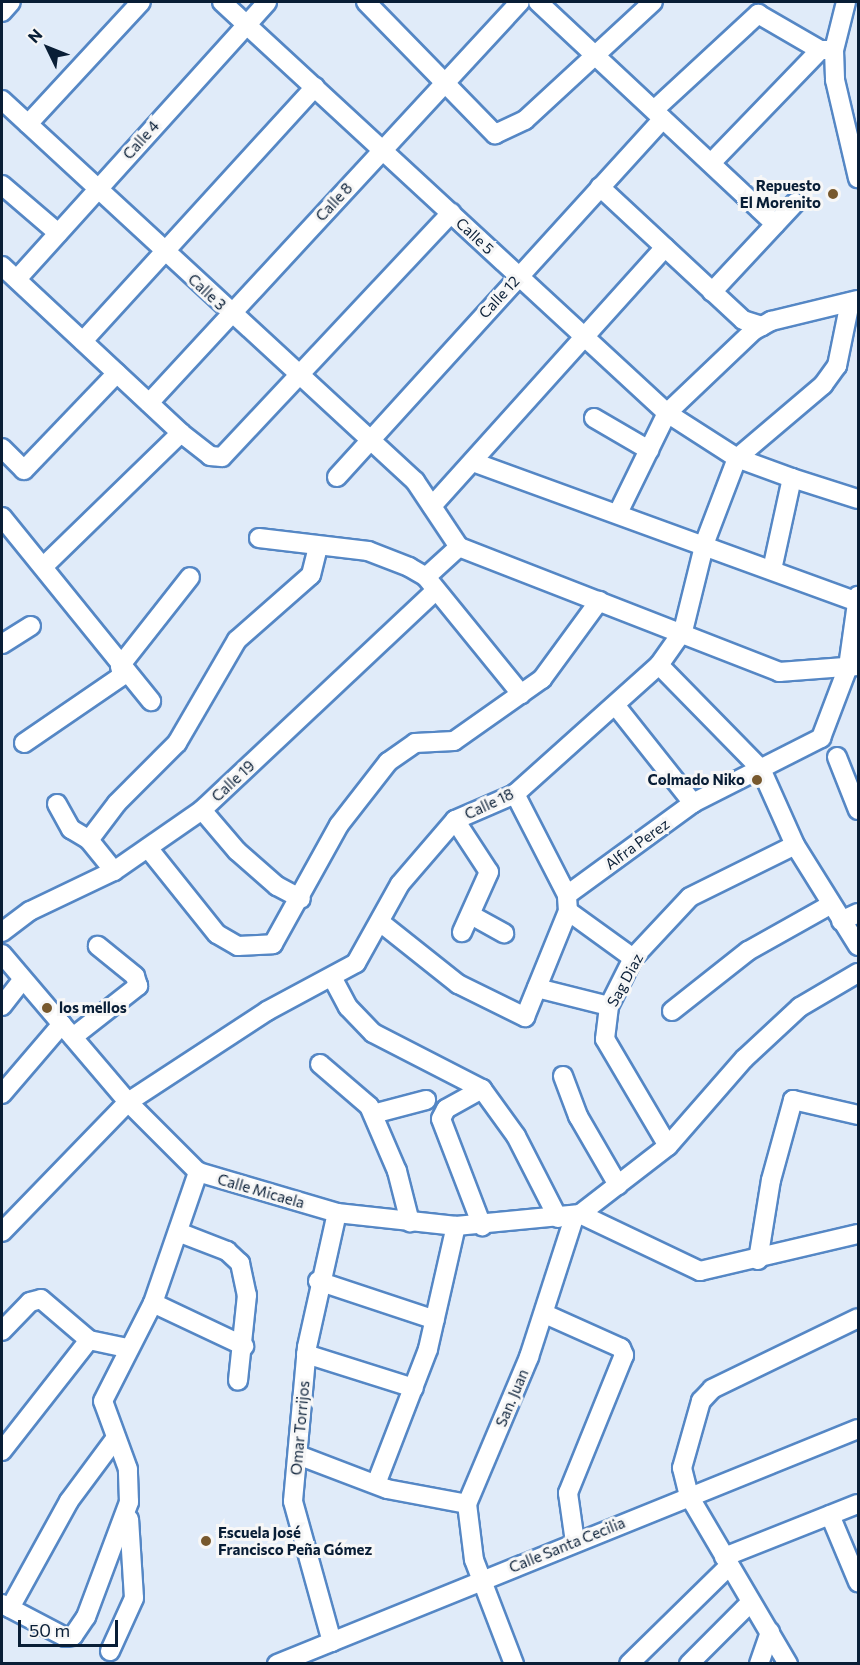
<!DOCTYPE html>
<html>
<head>
<meta charset="utf-8">
<style>
	body { margin:0 }
	#map { position:relative; width:860px; height:1665px; overflow:hidden; background:#e0ebf9; font-family:Commissioner,sans-serif }
	div>[style] { position:absolute }
	[style*='--x'] { left:calc(var(--x)*1px); top:calc(var(--y)*1px); width:calc(var(--w)*1px); rotate:calc(var(--a)*1deg) }
	.roads { filter:drop-shadow(2px 0 #5587c5) drop-shadow(-2px 0 #5587c5) drop-shadow(0 2px #5587c5) drop-shadow(0 -2px #5587c5) }
	.minor>* { height:18px; margin:-9px; padding:0 9px; transform-origin:9px; border-radius:9px; background:#fff }
	.dots>* { width:16px; height:16px; translate:-50% -50%; box-sizing:border-box; border:3px solid #f7f7f7; border-radius:50% }
	span { translate:-50% -50%; white-space:nowrap; text-align:center; line-height:1.15; -webkit-text-stroke:6px #f7f7f7; paint-order:stroke }
	.street-label { font-size:15px; color:#091e36 }
	.poi-label { font-size:15px; color:#091e36; font-weight:700 }
	.right { translate:-100% -50%; text-align:right }
	.left { translate:0 -50%; text-align:left }
	.frame { position:absolute; inset:0; border:3px solid #091e36; pointer-events:none }
	.north { position:absolute; left:18px; top:18px; width:60px; height:60px; -webkit-text-stroke:4px #f7f7f7; paint-order:stroke; rotate:313deg; font-size:16px; font-weight:700; line-height:24px; text-align:center; color:#091e36 }
	.north::after { content:''; display:block; margin:auto; width:21px; height:27px; background:#091e36; clip-path:polygon(50% 0,100% 100%,50% 72%,0 100%) }
	.scale { position:absolute; left:18px; top:1620px; width:100px; height:27px; box-sizing:border-box; border:3px solid #091e36; border-top:0; padding-left:8px; font-size:18px; line-height:21px; white-space:nowrap; color:#091e36; -webkit-text-stroke:4px #f7f7f7; paint-order:stroke }
</style>
</head>
<body>
<div id="map">
	<div class="roads">
		<div class="minor">
			<i style="--x:222;--y:2;--w:606;--a:42.73"></i>
			<i style="--x:667;--y:413;--w:83;--a:32.7"></i>
			<i style="--x:737;--y:458;--w:59;--a:20"></i>
			<i style="--x:792;--y:478;--w:94;--a:102.3"></i>
			<i style="--x:366;--y:2;--w:185;--a:45.7"></i>
			<i style="--x:495;--y:134;--w:33;--a:-25"></i>
			<i style="--x:525;--y:120;--w:174;--a:-42.7"></i>
			<i style="--x:538;--y:2;--w:325;--a:43.1"></i>
			<i style="--x:846;--y:2;--w:49;--a:104"></i>
			<i style="--x:834;--y:50;--w:30;--a:88"></i>
			<i style="--x:835;--y:80;--w:101;--a:76.8"></i>
			<i style="--x:2;--y:12;--w:13;--a:-48"></i>
			<i style="--x:2;--y:100;--w:562;--a:42.69"></i>
			<i style="--x:415;--y:481;--w:79;--a:56.3"></i>
			<i style="--x:459;--y:547;--w:344;--a:21.3"></i>
			<i style="--x:779;--y:672;--w:79;--a:-4.3"></i>
			<i style="--x:654;--y:110;--w:142;--a:-42.7"></i>
			<i style="--x:758;--y:14;--w:72;--a:30.1"></i>
			<i style="--x:28;--y:124;--w:166;--a:-47.2"></i>
			<i style="--x:712;--y:162;--w:156;--a:-46"></i>
			<i style="--x:820;--y:50;--w:11;--a:0"></i>
			<i style="--x:2;--y:185;--w:74;--a:40.6"></i>
			<i style="--x:600;--y:187;--w:195;--a:42.9"></i>
			<i style="--x:743;--y:320;--w:20;--a:18"></i>
			<i style="--x:2;--y:266;--w:245;--a:43"></i>
			<i style="--x:181;--y:433;--w:37;--a:38"></i>
			<i style="--x:210;--y:456;--w:12;--a:5"></i>
			<i style="--x:222;--y:457;--w:335;--a:-46.8"></i>
			<i style="--x:17;--y:279;--w:373;--a:-47.9"></i>
			<i style="--x:712;--y:292;--w:122;--a:-47"></i>
			<i style="--x:83;--y:341;--w:344;--a:-47.6"></i>
			<i style="--x:149;--y:403;--w:546;--a:-47.23"></i>
			<i style="--x:594;--y:418;--w:64;--a:30.2"></i>
			<i style="--x:2;--y:448;--w:31;--a:45"></i>
			<i style="--x:24;--y:470;--w:134;--a:-46.2"></i>
			<i style="--x:473;--y:462;--w:410;--a:20"></i>
			<i style="--x:337;--y:477;--w:484;--a:-47.7"></i>
			<i style="--x:792;--y:478;--w:69;--a:17.7"></i>
			<i style="--x:432;--y:506;--w:348;--a:-48"></i>
			<i style="--x:618;--y:513;--w:111;--a:-63.9"></i>
			<i style="--x:667;--y:413;--w:119;--a:-43.6"></i>
			<i style="--x:753;--y:331;--w:21;--a:-29"></i>
			<i style="--x:771;--y:321;--w:89;--a:-13.6"></i>
			<i style="--x:2;--y:517;--w:237;--a:51"></i>
			<i style="--x:259;--y:538;--w:110;--a:6.8"></i>
			<i style="--x:368;--y:551;--w:44;--a:21.3"></i>
			<i style="--x:409;--y:567;--w:20;--a:30"></i>
			<i style="--x:426;--y:577;--w:151;--a:50.9"></i>
			<i style="--x:44;--y:566;--w:191;--a:-44.2"></i>
			<i style="--x:426;--y:577;--w:45;--a:-42.3"></i>
			<i style="--x:2;--y:644;--w:34;--a:-32"></i>
			<i style="--x:659;--y:665;--w:146;--a:45.6"></i>
			<i style="--x:761;--y:769;--w:83;--a:65.9"></i>
			<i style="--x:795;--y:845;--w:119;--a:58"></i>
			<i style="--x:616;--y:706;--w:124;--a:51.6"></i>
			<i style="--x:821;--y:738;--w:76;--a:-69.2"></i>
			<i style="--x:848;--y:667;--w:72;--a:-82"></i>
			<i style="--x:24;--y:743;--w:119;--a:-34.4"></i>
			<i style="--x:122;--y:676;--w:10;--a:-101"></i>
			<i style="--x:120;--y:666;--w:113;--a:-51.8"></i>
			<i style="--x:837;--y:757;--w:57;--a:68.4"></i>
			<i style="--x:57;--y:804;--w:29;--a:61"></i>
			<i style="--x:71;--y:829;--w:21;--a:31"></i>
			<i style="--x:89;--y:840;--w:40;--a:51"></i>
			<i style="--x:202;--y:810;--w:54;--a:49.5"></i>
			<i style="--x:237;--y:851;--w:53;--a:41.2"></i>
			<i style="--x:277;--y:886;--w:27;--a:28"></i>
			<i style="--x:455;--y:820;--w:62;--a:56.8"></i>
			<i style="--x:489;--y:872;--w:66;--a:114.2"></i>
			<i style="--x:89;--y:840;--w:46;--a:-52.9"></i>
			<i style="--x:117;--y:803;--w:85;--a:-45"></i>
			<i style="--x:177;--y:743;--w:119;--a:-59.8"></i>
			<i style="--x:237;--y:640;--w:98;--a:-41.3"></i>
			<i style="--x:311;--y:575;--w:30;--a:-76"></i>
			<i style="--x:148;--y:848;--w:110;--a:51.3"></i>
			<i style="--x:217;--y:934;--w:24;--a:30"></i>
			<i style="--x:238;--y:946;--w:35;--a:-3"></i>
			<i style="--x:273;--y:944;--w:136;--a:-61"></i>
			<i style="--x:339;--y:825;--w:80;--a:-52.1"></i>
			<i style="--x:388;--y:762;--w:33;--a:-35"></i>
			<i style="--x:415;--y:743;--w:39;--a:-3"></i>
			<i style="--x:454;--y:741;--w:108;--a:-35.2"></i>
			<i style="--x:542;--y:679;--w:97;--a:-53.8"></i>
			<i style="--x:567;--y:895;--w:156;--a:-36.1"></i>
			<i style="--x:693;--y:803;--w:144;--a:-26.9"></i>
			<i style="--x:568;--y:911;--w:80;--a:35.9"></i>
			<i style="--x:471;--y:915;--w:38;--a:29"></i>
			<i style="--x:841;--y:921;--w:19;--a:-25"></i>
			<i style="--x:380;--y:922;--w:100;--a:38.5"></i>
			<i style="--x:458;--y:984;--w:75;--a:26.2"></i>
			<i style="--x:525;--y:1017;--w:114;--a:-67.9"></i>
			<i style="--x:568;--y:911;--w:16;--a:-94"></i>
			<i style="--x:567;--y:895;--w:114;--a:-117.2"></i>
			<i style="--x:2;--y:932;--w:35;--a:-37"></i>
			<i style="--x:30;--y:911;--w:93;--a:-25.5"></i>
			<i style="--x:114;--y:871;--w:107;--a:-34.7"></i>
			<i style="--x:202;--y:810;--w:320;--a:-43.2"></i>
			<i style="--x:2;--y:954;--w:194;--a:49.6"></i>
			<i style="--x:128;--y:1102;--w:99;--a:45"></i>
			<i style="--x:198;--y:1172;--w:145;--a:16.4"></i>
			<i style="--x:337;--y:1213;--w:120;--a:6.2"></i>
			<i style="--x:456;--y:1226;--w:125;--a:-5.5"></i>
			<i style="--x:580;--y:1214;--w:111;--a:-37.7"></i>
			<i style="--x:668;--y:1146;--w:116;--a:-48.9"></i>
			<i style="--x:744;--y:1059;--w:76;--a:-42.9"></i>
			<i style="--x:800;--y:1007;--w:67;--a:-30.4"></i>
			<i style="--x:332;--y:977;--w:34;--a:62"></i>
			<i style="--x:348;--y:1007;--w:36;--a:46"></i>
			<i style="--x:373;--y:1033;--w:123;--a:27.2"></i>
			<i style="--x:482;--y:1089;--w:58;--a:54.1"></i>
			<i style="--x:516;--y:1136;--w:92;--a:62.9"></i>
			<i style="--x:537;--y:988;--w:74;--a:14"></i>
			<i style="--x:2;--y:1006;--w:33;--a:-52"></i>
			<i style="--x:672;--y:1011;--w:97;--a:-38.3"></i>
			<i style="--x:748;--y:951;--w:94;--a:-29.3"></i>
			<i style="--x:73;--y:1037;--w:83;--a:-38.1"></i>
			<i style="--x:138;--y:986;--w:10;--a:-107"></i>
			<i style="--x:135;--y:976;--w:48;--a:-141"></i>
			<i style="--x:320;--y:1064;--w:65;--a:40.6"></i>
			<i style="--x:369;--y:1106;--w:71;--a:66.7"></i>
			<i style="--x:397;--y:1171;--w:53;--a:75.7"></i>
			<i style="--x:563;--y:1076;--w:43;--a:69.4"></i>
			<i style="--x:578;--y:1116;--w:80;--a:59.9"></i>
			<i style="--x:482;--y:1089;--w:41;--a:150.9"></i>
			<i style="--x:446;--y:1109;--w:11;--a:117"></i>
			<i style="--x:441;--y:1119;--w:115;--a:69"></i>
			<i style="--x:2;--y:1094;--w:92;--a:-49.4"></i>
			<i style="--x:373;--y:1114;--w:55;--a:-14.8"></i>
			<i style="--x:668;--y:1146;--w:124;--a:-120.5"></i>
			<i style="--x:605;--y:1039;--w:33;--a:-83"></i>
			<i style="--x:609;--y:1006;--w:54;--a:-63.4"></i>
			<i style="--x:633;--y:958;--w:83;--a:-46.9"></i>
			<i style="--x:690;--y:897;--w:117;--a:-26.3"></i>
			<i style="--x:580;--y:1214;--w:133;--a:25.4"></i>
			<i style="--x:700;--y:1271;--w:162;--a:-13.2"></i>
			<i style="--x:2;--y:1232;--w:181;--a:-45.9"></i>
			<i style="--x:128;--y:1102;--w:166;--a:-33.2"></i>
			<i style="--x:267;--y:1011;--w:101;--a:-28.3"></i>
			<i style="--x:356;--y:963;--w:90;--a:-60.9"></i>
			<i style="--x:400;--y:884;--w:84;--a:-49.3"></i>
			<i style="--x:455;--y:820;--w:65;--a:-23.4"></i>
			<i style="--x:515;--y:794;--w:193;--a:-41.9"></i>
			<i style="--x:659;--y:665;--w:42;--a:-54.8"></i>
			<i style="--x:683;--y:631;--w:92;--a:-76.1"></i>
			<i style="--x:705;--y:542;--w:90;--a:-69.1"></i>
			<i style="--x:737;--y:458;--w:113;--a:-40.3"></i>
			<i style="--x:823;--y:385;--w:24;--a:-54"></i>
			<i style="--x:837;--y:366;--w:65;--a:-78.5"></i>
			<i style="--x:178;--y:1232;--w:53;--a:21.2"></i>
			<i style="--x:227;--y:1251;--w:18;--a:43"></i>
			<i style="--x:240;--y:1263;--w:33;--a:78"></i>
			<i style="--x:247;--y:1295;--w:86;--a:96"></i>
			<i style="--x:758;--y:1260;--w:81;--a:-80.8"></i>
			<i style="--x:771;--y:1180;--w:83;--a:-74.6"></i>
			<i style="--x:793;--y:1100;--w:67;--a:13"></i>
			<i style="--x:318;--y:1281;--w:123;--a:18.4"></i>
			<i style="--x:153;--y:1303;--w:101;--a:25.3"></i>
			<i style="--x:545;--y:1314;--w:83;--a:24.1"></i>
			<i style="--x:621;--y:1348;--w:8;--a:67"></i>
			<i style="--x:624;--y:1355;--w:149;--a:112.1"></i>
			<i style="--x:568;--y:1493;--w:49;--a:81.9"></i>
			<i style="--x:2;--y:1331;--w:40;--a:-46"></i>
			<i style="--x:30;--y:1302;--w:11;--a:-15"></i>
			<i style="--x:41;--y:1299;--w:63;--a:40.5"></i>
			<i style="--x:89;--y:1340;--w:141;--a:128.1"></i>
			<i style="--x:89;--y:1340;--w:38;--a:12"></i>
			<i style="--x:306;--y:1354;--w:113;--a:17.5"></i>
			<i style="--x:298;--y:1455;--w:95;--a:20.9"></i>
			<i style="--x:387;--y:1489;--w:81;--a:10.6"></i>
			<i style="--x:376;--y:1484;--w:145;--a:-68.9"></i>
			<i style="--x:428;--y:1349;--w:126;--a:-77.2"></i>
			<i style="--x:830;--y:1515;--w:73;--a:67.3"></i>
			<i style="--x:724;--y:1557;--w:144;--a:-21.6"></i>
			<i style="--x:2;--y:1604;--w:71;--a:27.6"></i>
			<i style="--x:65;--y:1637;--w:8;--a:-7"></i>
			<i style="--x:73;--y:1636;--w:23;--a:-56"></i>
			<i style="--x:86;--y:1617;--w:123;--a:-69.5"></i>
			<i style="--x:129;--y:1502;--w:33;--a:-92"></i>
			<i style="--x:128;--y:1469;--w:72;--a:-110.2"></i>
			<i style="--x:103;--y:1401;--w:110;--a:-63"></i>
			<i style="--x:153;--y:1303;--w:139;--a:-71"></i>
			<i style="--x:10;--y:1608;--w:122;--a:-61.1"></i>
			<i style="--x:69;--y:1501;--w:77;--a:-53.4"></i>
			<i style="--x:332;--y:1642;--w:146;--a:-105.5"></i>
			<i style="--x:293;--y:1501;--w:155;--a:-84.8"></i>
			<i style="--x:307;--y:1347;--w:137;--a:-77.4"></i>
			<i style="--x:110;--y:1651;--w:58;--a:-65.6"></i>
			<i style="--x:134;--y:1598;--w:79;--a:-93.6"></i>
			<i style="--x:277;--y:1664;--w:627;--a:-22.02"></i>
			<i style="--x:514;--y:1664;--w:111;--a:-111"></i>
			<i style="--x:474;--y:1560;--w:56;--a:-97.1"></i>
			<i style="--x:467;--y:1504;--w:160;--a:-67.1"></i>
			<i style="--x:529;--y:1357;--w:149;--a:-72.1"></i>
			<i style="--x:629;--y:1664;--w:140;--a:-44.4"></i>
			<i style="--x:689;--y:1664;--w:86;--a:-45"></i>
			<i style="--x:759;--y:1664;--w:34;--a:-71"></i>
			<i style="--x:788;--y:1664;--w:195;--a:-120.5"></i>
			<i style="--x:689;--y:1496;--w:29;--a:-104"></i>
			<i style="--x:682;--y:1468;--w:70;--a:-74.2"></i>
			<i style="--x:701;--y:1401;--w:16;--a:-47"></i>
			<i style="--x:712;--y:1389;--w:162;--a:-25.9"></i>
		</div>
	</div>
	<div class="dots">
		<i style="left:833px;top:194px;background:#77582d"></i>
		<i style="left:757px;top:780px;background:#77582d"></i>
		<i style="left:47px;top:1008px;background:#77582d"></i>
		<i style="left:206px;top:1541px;background:#77582d"></i>
	</div>
	<div class="street-label">
		<span style="left:141px;top:140px;rotate:-48deg">Calle 4</span>
		<span style="left:334px;top:202px;rotate:-47deg">Calle 8</span>
		<span style="left:475px;top:236px;rotate:43deg">Calle 5</span>
		<span style="left:207px;top:292px;rotate:43deg">Calle 3</span>
		<span style="left:499px;top:297px;rotate:-47deg">Calle 12</span>
		<span style="left:233px;top:781px;rotate:-43deg">Calle 19</span>
		<span style="left:489px;top:804px;rotate:-25deg">Calle 18</span>
		<span style="left:637px;top:844px;rotate:-36deg">Alfra Perez</span>
		<span style="left:625px;top:980px;rotate:-61deg">Sag Diaz</span>
		<span style="left:261px;top:1191px;rotate:16deg">Calle Micaela</span>
		<span style="left:512px;top:1398px;rotate:-67deg">San. Juan</span>
		<span style="left:300px;top:1428px;rotate:-85deg">Omar Torrijos</span>
		<span style="left:567px;top:1545px;rotate:-22deg">Calle Santa Cecilia</span>
	</div>
	<div class="poi-label">
		<span class="right" style="left:821px;top:194px">Repuesto<br>El Morenito</span>
		<span class="right" style="left:745px;top:780px">Colmado Niko</span>
		<span class="left" style="left:59px;top:1008px">los mellos</span>
		<span class="left" style="left:218px;top:1541px">Escuela José<br>Francisco Peña Gómez</span>
	</div>
	<div class="frame"></div>
	<div class="north">N</div>
	<div class="scale">50 m</div>
</div>
</body>
</html>
